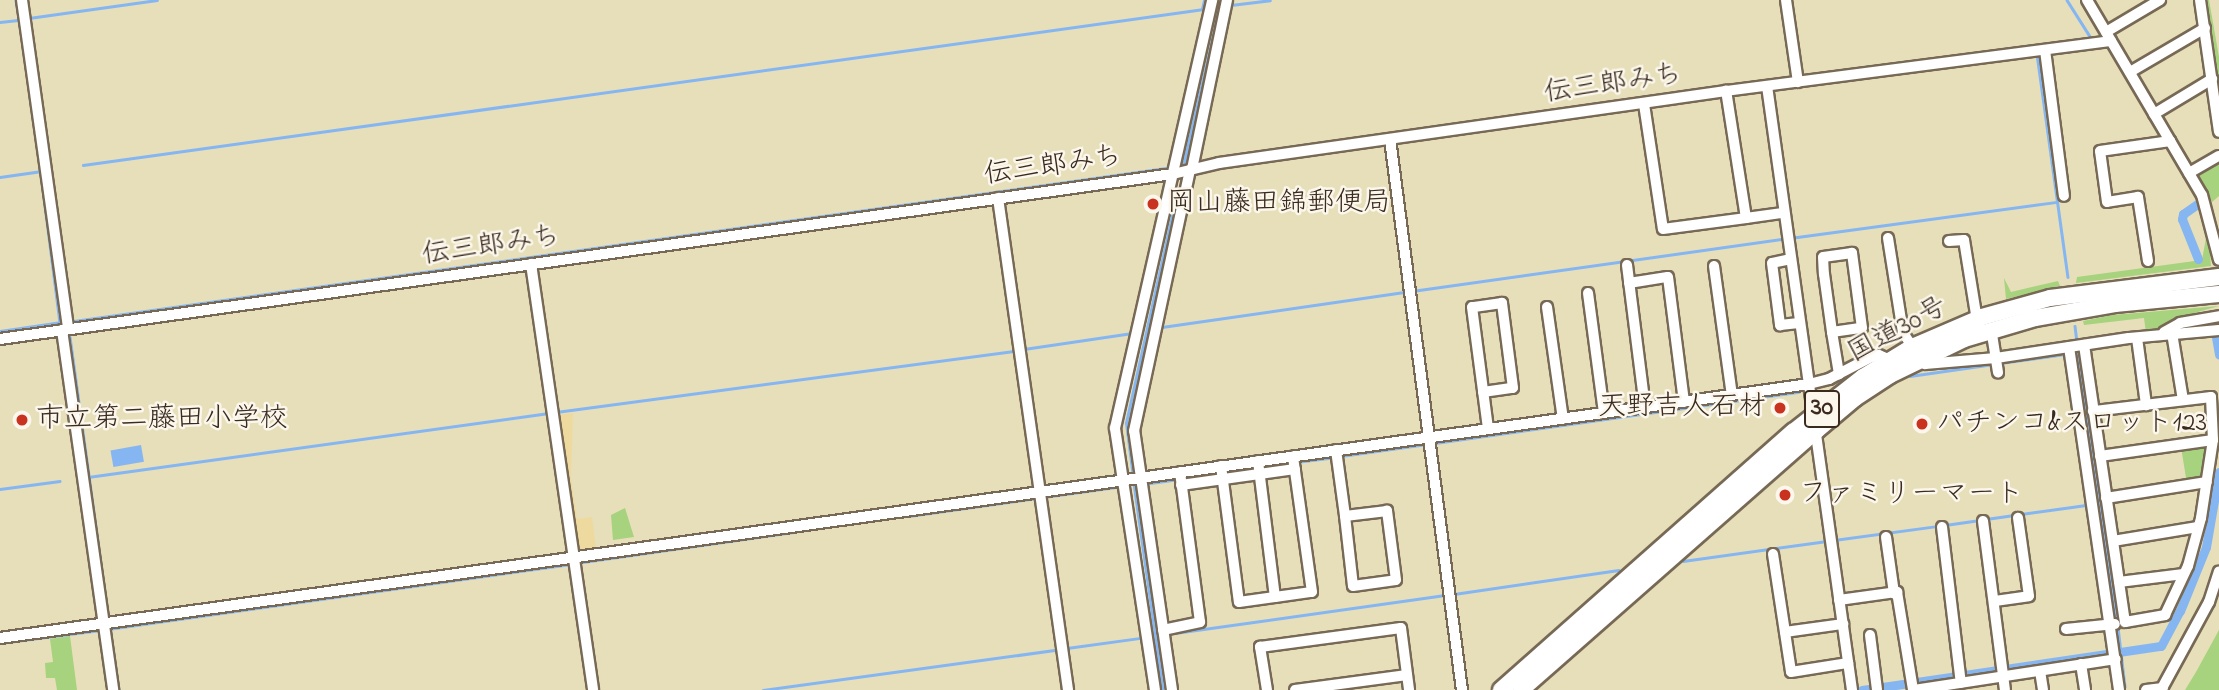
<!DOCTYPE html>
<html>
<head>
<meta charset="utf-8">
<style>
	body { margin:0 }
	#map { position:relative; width:2219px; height:690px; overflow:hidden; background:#e7dfba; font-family:"Indie Flower","Klee One",sans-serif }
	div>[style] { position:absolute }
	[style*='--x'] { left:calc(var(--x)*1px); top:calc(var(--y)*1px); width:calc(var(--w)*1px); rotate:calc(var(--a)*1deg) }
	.green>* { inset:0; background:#a7d27e }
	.sand>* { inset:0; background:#eeda9e }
	.water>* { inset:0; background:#85b6f1; transform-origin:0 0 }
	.stream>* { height:2.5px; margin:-1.25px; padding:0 1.25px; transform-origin:1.25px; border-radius:1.25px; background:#85b6f1 }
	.canal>* { height:9px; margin:-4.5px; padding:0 4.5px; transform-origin:4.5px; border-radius:4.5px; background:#85b6f1 }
	.roads { filter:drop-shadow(2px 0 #776955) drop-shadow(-2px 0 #776955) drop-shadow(0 2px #776955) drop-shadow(0 -2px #776955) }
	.minor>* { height:10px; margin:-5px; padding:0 5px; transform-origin:5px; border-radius:5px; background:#fff }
	.highway>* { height:16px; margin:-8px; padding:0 8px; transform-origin:8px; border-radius:8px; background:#fff }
	.dots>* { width:19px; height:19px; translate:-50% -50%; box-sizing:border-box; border:4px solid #fbf7ec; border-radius:50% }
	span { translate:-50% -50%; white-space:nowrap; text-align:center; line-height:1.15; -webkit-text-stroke:5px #fbf7ec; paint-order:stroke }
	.shield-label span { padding:2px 5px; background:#fbf7ec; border:2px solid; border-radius:5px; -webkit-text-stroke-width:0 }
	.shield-label { font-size:26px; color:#3b2a1e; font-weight:700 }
	.street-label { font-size:28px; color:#3b2a1e }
	.poi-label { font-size:28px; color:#3b2a1e }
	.left { translate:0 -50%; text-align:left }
	.right { translate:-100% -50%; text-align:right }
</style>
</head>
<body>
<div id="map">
	<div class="green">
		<i style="clip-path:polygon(2204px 0,2209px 0,2219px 57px,2219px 110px)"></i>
		<i style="clip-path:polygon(2219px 159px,2219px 196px,2212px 202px,2197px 173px)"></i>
		<i style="clip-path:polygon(2208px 227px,2211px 266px,2076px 283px,2077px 277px,2202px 260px)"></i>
		<i style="clip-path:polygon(2004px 278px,2011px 292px,2058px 281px,2060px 286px,2006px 299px)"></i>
		<i style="clip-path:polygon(2219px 306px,2180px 317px,2149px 333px,2146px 333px,2144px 318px,2084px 325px,2083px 321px,2112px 315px)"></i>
		<i style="clip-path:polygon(2205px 444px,2208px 446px,2204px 480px,2187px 484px,2181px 447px)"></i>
		<i style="clip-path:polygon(625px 508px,634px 537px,613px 540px,611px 515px)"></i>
		<i style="clip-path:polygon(2219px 630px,2219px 690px,2185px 690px,2196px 672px)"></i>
		<i style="clip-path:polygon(70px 636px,77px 690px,57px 690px,55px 678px,46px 678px,45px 663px,53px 662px,50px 639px)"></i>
	</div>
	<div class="sand">
		<i style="clip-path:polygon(573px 413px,571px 478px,577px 519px,592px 517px,596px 548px,576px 551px,556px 415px)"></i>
	</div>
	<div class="water">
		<i style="left:141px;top:445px;width:17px;height:31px;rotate:80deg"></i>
	</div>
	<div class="stream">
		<i style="--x:16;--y:0;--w:31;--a:81"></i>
		<i style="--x:2067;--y:0;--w:45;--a:57.7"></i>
		<i style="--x:1231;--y:5;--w:39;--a:-7"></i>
		<i style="--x:1202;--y:9;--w:9;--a:-77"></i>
		<i style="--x:29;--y:18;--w:129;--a:-8"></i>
		<i style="--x:0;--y:22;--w:18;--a:-6"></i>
		<i style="--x:2037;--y:54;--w:225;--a:82.1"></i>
		<i style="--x:83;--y:165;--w:1133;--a:-7.92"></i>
		<i style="--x:1183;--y:166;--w:170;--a:-77.1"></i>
		<i style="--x:0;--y:177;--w:42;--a:-8.1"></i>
		<i style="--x:43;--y:190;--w:133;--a:82.7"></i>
		<i style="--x:1790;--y:238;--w:269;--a:-7.7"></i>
		<i style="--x:1412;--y:291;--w:376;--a:-8"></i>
		<i style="--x:74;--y:321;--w:1102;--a:-7.98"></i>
		<i style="--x:2075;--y:326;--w:17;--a:83"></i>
		<i style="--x:1162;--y:327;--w:246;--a:-8.2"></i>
		<i style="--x:0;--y:331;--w:62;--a:-8.4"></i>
		<i style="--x:70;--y:337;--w:281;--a:82.2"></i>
		<i style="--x:1024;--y:349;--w:109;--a:-8.4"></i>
		<i style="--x:2078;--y:350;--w:273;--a:81.8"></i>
		<i style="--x:2000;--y:363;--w:67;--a:-7.8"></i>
		<i style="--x:1910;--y:376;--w:84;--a:-8.2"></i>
		<i style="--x:556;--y:412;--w:466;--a:-7.6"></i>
		<i style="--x:1435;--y:443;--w:367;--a:-8"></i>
		<i style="--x:1341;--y:456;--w:88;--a:-7.9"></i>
		<i style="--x:1296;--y:462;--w:38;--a:-7"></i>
		<i style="--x:1261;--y:467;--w:28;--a:-8"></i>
		<i style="--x:1227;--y:472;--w:28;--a:-8"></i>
		<i style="--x:88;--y:477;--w:465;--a:-7.9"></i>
		<i style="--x:1133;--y:477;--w:54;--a:-97.4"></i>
		<i style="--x:1126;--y:423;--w:240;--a:-77.5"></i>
		<i style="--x:1185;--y:478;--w:35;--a:-8"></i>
		<i style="--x:1134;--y:483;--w:209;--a:82"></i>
		<i style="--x:1143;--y:484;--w:36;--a:-8"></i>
		<i style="--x:0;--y:489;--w:60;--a:-7.7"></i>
		<i style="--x:1044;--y:497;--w:74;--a:-7.8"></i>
		<i style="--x:2021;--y:514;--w:67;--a:-7.8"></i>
		<i style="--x:909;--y:516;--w:129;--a:-8"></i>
		<i style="--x:1986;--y:519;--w:28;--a:-8"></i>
		<i style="--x:1945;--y:525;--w:35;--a:-8"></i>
		<i style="--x:1834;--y:540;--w:105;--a:-7.7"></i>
		<i style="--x:1683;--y:561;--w:145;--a:-7.9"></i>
		<i style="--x:576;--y:563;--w:221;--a:-8.1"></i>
		<i style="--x:1454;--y:594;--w:166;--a:-8.3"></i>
		<i style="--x:110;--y:627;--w:64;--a:81.9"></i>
		<i style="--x:2118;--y:627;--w:60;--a:83.3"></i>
		<i style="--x:108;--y:629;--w:467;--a:-8"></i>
		<i style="--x:1175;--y:633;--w:274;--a:-8"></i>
		<i style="--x:0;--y:643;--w:103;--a:-7.3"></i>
		<i style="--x:1067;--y:648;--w:74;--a:-7.8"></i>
		<i style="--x:763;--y:690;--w:301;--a:-7.8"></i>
	</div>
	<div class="canal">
		<i style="--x:2198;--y:259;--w:43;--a:-111.8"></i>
		<i style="--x:2182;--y:219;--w:5;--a:-79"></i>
		<i style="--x:2183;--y:214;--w:21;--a:-35"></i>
		<i style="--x:2214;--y:326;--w:29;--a:80"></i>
		<i style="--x:1862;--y:690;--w:302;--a:-8.4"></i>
		<i style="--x:2161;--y:646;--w:40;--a:-62"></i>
		<i style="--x:2180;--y:611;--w:69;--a:-67.9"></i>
		<i style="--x:2206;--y:547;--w:76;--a:-80.2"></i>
	</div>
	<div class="roads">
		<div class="minor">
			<i style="--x:22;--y:0;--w:332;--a:82"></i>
			<i style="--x:1786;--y:0;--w:83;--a:81.7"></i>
			<i style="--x:2087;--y:0;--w:226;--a:59.5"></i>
			<i style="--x:2202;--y:195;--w:67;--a:75.3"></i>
			<i style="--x:2200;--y:0;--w:133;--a:81.8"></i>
			<i style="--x:2106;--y:32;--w:63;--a:-30.7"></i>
			<i style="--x:2045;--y:50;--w:147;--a:82.6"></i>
			<i style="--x:2130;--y:72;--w:87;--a:-30.4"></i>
			<i style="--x:1767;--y:86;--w:610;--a:81.99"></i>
			<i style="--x:1644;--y:104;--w:126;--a:81.4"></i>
			<i style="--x:1663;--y:229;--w:84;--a:-7.5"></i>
			<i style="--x:1746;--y:218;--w:129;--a:-98.9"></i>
			<i style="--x:2154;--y:114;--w:68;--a:-31.1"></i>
			<i style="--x:1390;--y:139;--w:556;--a:82.56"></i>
			<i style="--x:1192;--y:169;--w:173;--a:-78.3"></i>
			<i style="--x:2189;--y:173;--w:34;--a:-30"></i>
			<i style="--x:998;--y:198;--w:497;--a:81.9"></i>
			<i style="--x:1746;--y:218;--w:37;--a:-8"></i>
			<i style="--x:1888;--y:238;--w:96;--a:81"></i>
			<i style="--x:1903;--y:333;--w:38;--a:55"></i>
			<i style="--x:1925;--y:364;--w:71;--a:-4.8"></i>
			<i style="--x:1996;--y:358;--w:134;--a:-8.6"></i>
			<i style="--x:2129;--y:338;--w:90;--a:-5.1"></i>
			<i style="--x:1949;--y:241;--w:15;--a:-4"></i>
			<i style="--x:1964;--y:240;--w:87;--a:80.8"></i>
			<i style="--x:1791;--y:259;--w:19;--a:168"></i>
			<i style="--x:1772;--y:263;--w:63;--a:82.6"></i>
			<i style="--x:1780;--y:325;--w:19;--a:-6"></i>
			<i style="--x:2148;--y:261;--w:65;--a:-98.9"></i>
			<i style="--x:2138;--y:197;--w:31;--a:171"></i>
			<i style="--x:2107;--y:202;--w:51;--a:-97.8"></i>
			<i style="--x:2100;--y:151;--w:71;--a:-8.1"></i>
			<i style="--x:531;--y:264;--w:430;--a:81.7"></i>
			<i style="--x:1627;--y:265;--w:143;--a:82.8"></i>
			<i style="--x:1714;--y:266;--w:130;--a:82.1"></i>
			<i style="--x:1629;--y:283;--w:39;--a:-9"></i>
			<i style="--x:1668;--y:277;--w:126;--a:82.7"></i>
			<i style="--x:1588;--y:293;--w:121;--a:82.4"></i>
			<i style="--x:1547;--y:307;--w:113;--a:81.9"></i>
			<i style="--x:1991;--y:328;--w:45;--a:81"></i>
			<i style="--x:62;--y:330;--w:364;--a:81.9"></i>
			<i style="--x:1832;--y:332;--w:30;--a:-8"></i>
			<i style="--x:1862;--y:328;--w:76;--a:-97.6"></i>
			<i style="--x:1852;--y:253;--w:29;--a:172"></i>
			<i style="--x:1823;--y:257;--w:17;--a:87"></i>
			<i style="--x:1824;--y:274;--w:59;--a:82.1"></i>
			<i style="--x:1832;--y:332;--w:43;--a:80.5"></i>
			<i style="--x:2164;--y:332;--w:18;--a:-29"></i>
			<i style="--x:2180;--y:323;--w:40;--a:-10"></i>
			<i style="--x:2172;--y:333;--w:68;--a:80.7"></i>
			<i style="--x:2137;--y:338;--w:68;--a:82.3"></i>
			<i style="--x:0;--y:339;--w:1185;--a:-8.01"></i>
			<i style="--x:1173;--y:174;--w:47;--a:-13.4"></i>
			<i style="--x:1219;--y:163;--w:512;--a:-8.08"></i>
			<i style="--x:1726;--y:91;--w:388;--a:-7.4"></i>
			<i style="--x:2084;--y:345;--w:280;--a:81.6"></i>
			<i style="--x:2125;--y:622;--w:41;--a:-9.9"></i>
			<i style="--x:2165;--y:615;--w:54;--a:-64.9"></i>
			<i style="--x:2188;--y:566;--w:50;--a:-74.8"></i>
			<i style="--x:2201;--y:518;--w:79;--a:-81.3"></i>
			<i style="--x:2213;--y:440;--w:43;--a:-92.7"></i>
			<i style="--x:2211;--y:397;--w:119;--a:173.2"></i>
			<i style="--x:2069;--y:347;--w:347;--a:81.7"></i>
			<i style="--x:1483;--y:392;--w:30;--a:-8"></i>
			<i style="--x:1513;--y:388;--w:86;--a:-97.4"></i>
			<i style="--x:1502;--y:303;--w:30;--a:172"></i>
			<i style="--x:1472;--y:307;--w:123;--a:82.5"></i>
			<i style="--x:1336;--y:450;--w:67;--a:82.2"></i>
			<i style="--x:1345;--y:516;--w:70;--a:83.5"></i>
			<i style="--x:1353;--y:586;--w:43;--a:-7.9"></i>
			<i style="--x:1396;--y:580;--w:70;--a:-97.4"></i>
			<i style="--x:1387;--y:511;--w:42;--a:173.2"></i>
			<i style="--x:2100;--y:456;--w:114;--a:-8.1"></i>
			<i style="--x:1258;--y:461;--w:137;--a:82.9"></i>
			<i style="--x:1221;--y:466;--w:137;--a:82.5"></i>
			<i style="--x:1239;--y:602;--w:36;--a:-8"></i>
			<i style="--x:1275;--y:597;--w:37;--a:-8"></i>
			<i style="--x:1312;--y:592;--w:137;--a:-98"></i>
			<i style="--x:1181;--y:485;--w:115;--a:-8"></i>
			<i style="--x:2106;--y:498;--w:102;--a:-9"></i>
			<i style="--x:1983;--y:521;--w:170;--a:82.6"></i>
			<i style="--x:1942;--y:527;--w:157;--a:83.1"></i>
			<i style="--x:1886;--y:537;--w:57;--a:81.9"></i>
			<i style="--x:2113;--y:541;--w:86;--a:-9.4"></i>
			<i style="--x:1773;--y:554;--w:119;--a:81.3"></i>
			<i style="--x:1791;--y:672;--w:58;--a:-9"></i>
			<i style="--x:2119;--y:582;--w:65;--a:-7"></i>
			<i style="--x:1839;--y:600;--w:59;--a:-7.9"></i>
			<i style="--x:1897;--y:592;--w:99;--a:80.7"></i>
			<i style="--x:1995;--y:601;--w:34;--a:-8"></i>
			<i style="--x:2029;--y:596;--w:79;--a:-98"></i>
			<i style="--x:2066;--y:629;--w:49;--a:-5.8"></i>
			<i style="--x:1163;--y:630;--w:38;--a:-12"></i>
			<i style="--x:1200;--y:622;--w:151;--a:-97.6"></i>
			<i style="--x:1785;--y:632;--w:59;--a:-7.9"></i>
			<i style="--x:1870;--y:635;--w:55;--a:82.7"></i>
			<i style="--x:0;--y:638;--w:1827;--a:-7.99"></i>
			<i style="--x:1809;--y:384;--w:21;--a:-14"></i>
			<i style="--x:1829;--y:379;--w:47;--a:-27.6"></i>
			<i style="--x:1871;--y:357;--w:8;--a:-14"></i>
			<i style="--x:1879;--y:355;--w:12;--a:24"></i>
			<i style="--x:2081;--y:664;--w:26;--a:81"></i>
			<i style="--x:2040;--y:671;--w:19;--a:81"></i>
			<i style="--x:1155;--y:690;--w:265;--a:-98.7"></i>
			<i style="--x:1115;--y:428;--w:439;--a:-77.2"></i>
			<i style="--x:1172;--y:690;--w:262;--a:-98.3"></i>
			<i style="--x:1134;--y:431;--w:267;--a:-77.9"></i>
			<i style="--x:1267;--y:690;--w:44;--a:-99.2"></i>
			<i style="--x:1260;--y:647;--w:142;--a:-7.7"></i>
			<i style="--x:1401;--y:628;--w:63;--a:82.6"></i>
			<i style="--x:1295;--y:690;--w:113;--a:-7.6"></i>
			<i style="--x:1914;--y:690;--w:204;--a:-8.7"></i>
			<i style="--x:2146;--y:690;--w:17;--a:-7"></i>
			<i style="--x:2161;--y:690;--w:100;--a:-61.4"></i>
			<i style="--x:2209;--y:602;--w:32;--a:-72"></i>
		</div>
		<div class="highway">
			<i style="--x:1501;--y:690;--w:390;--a:-41.5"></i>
			<i style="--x:1793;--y:432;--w:89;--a:-38.2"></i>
			<i style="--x:1863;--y:377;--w:57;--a:-31.5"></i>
			<i style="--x:1912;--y:347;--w:76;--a:-23.2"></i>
			<i style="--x:1982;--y:317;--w:71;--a:-15.6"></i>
			<i style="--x:2050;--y:298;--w:170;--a:-7.1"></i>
			<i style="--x:1521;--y:690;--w:393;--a:-41.3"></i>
			<i style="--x:1816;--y:431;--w:51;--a:-40.2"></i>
			<i style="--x:1855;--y:398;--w:42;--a:-33.3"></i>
			<i style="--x:1890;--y:375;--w:82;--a:-25.9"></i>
			<i style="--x:1964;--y:339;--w:74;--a:-16.5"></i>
			<i style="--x:2035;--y:318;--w:81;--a:-9.9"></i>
			<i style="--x:2115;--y:304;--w:104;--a:-5.5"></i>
		</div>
	</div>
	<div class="dots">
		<i style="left:1153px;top:204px;background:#c8321e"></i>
		<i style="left:1780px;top:408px;background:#c8321e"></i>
		<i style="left:22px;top:420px;background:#c8321e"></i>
		<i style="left:1922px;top:424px;background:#c8321e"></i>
		<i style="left:1785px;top:495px;background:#c8321e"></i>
	</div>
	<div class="shield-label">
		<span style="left:1822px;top:409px">30</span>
	</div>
	<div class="street-label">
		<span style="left:1613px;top:85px;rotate:-8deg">伝三郎みち</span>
		<span style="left:1053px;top:167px;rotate:-8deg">伝三郎みち</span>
		<span style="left:491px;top:247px;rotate:-8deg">伝三郎みち</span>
		<span style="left:1898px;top:331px;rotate:-28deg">国道30号</span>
	</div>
	<div class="poi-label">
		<span class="left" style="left:1167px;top:204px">岡山藤田錦郵便局</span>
		<span class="right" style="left:1766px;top:408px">天野吉人石材</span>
		<span class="left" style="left:36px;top:420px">市立第二藤田小学校</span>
		<span class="left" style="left:1936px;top:424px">パチンコ&amp;スロット123</span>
		<span class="left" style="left:1799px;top:495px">ファミリーマート</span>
	</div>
</div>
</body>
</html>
